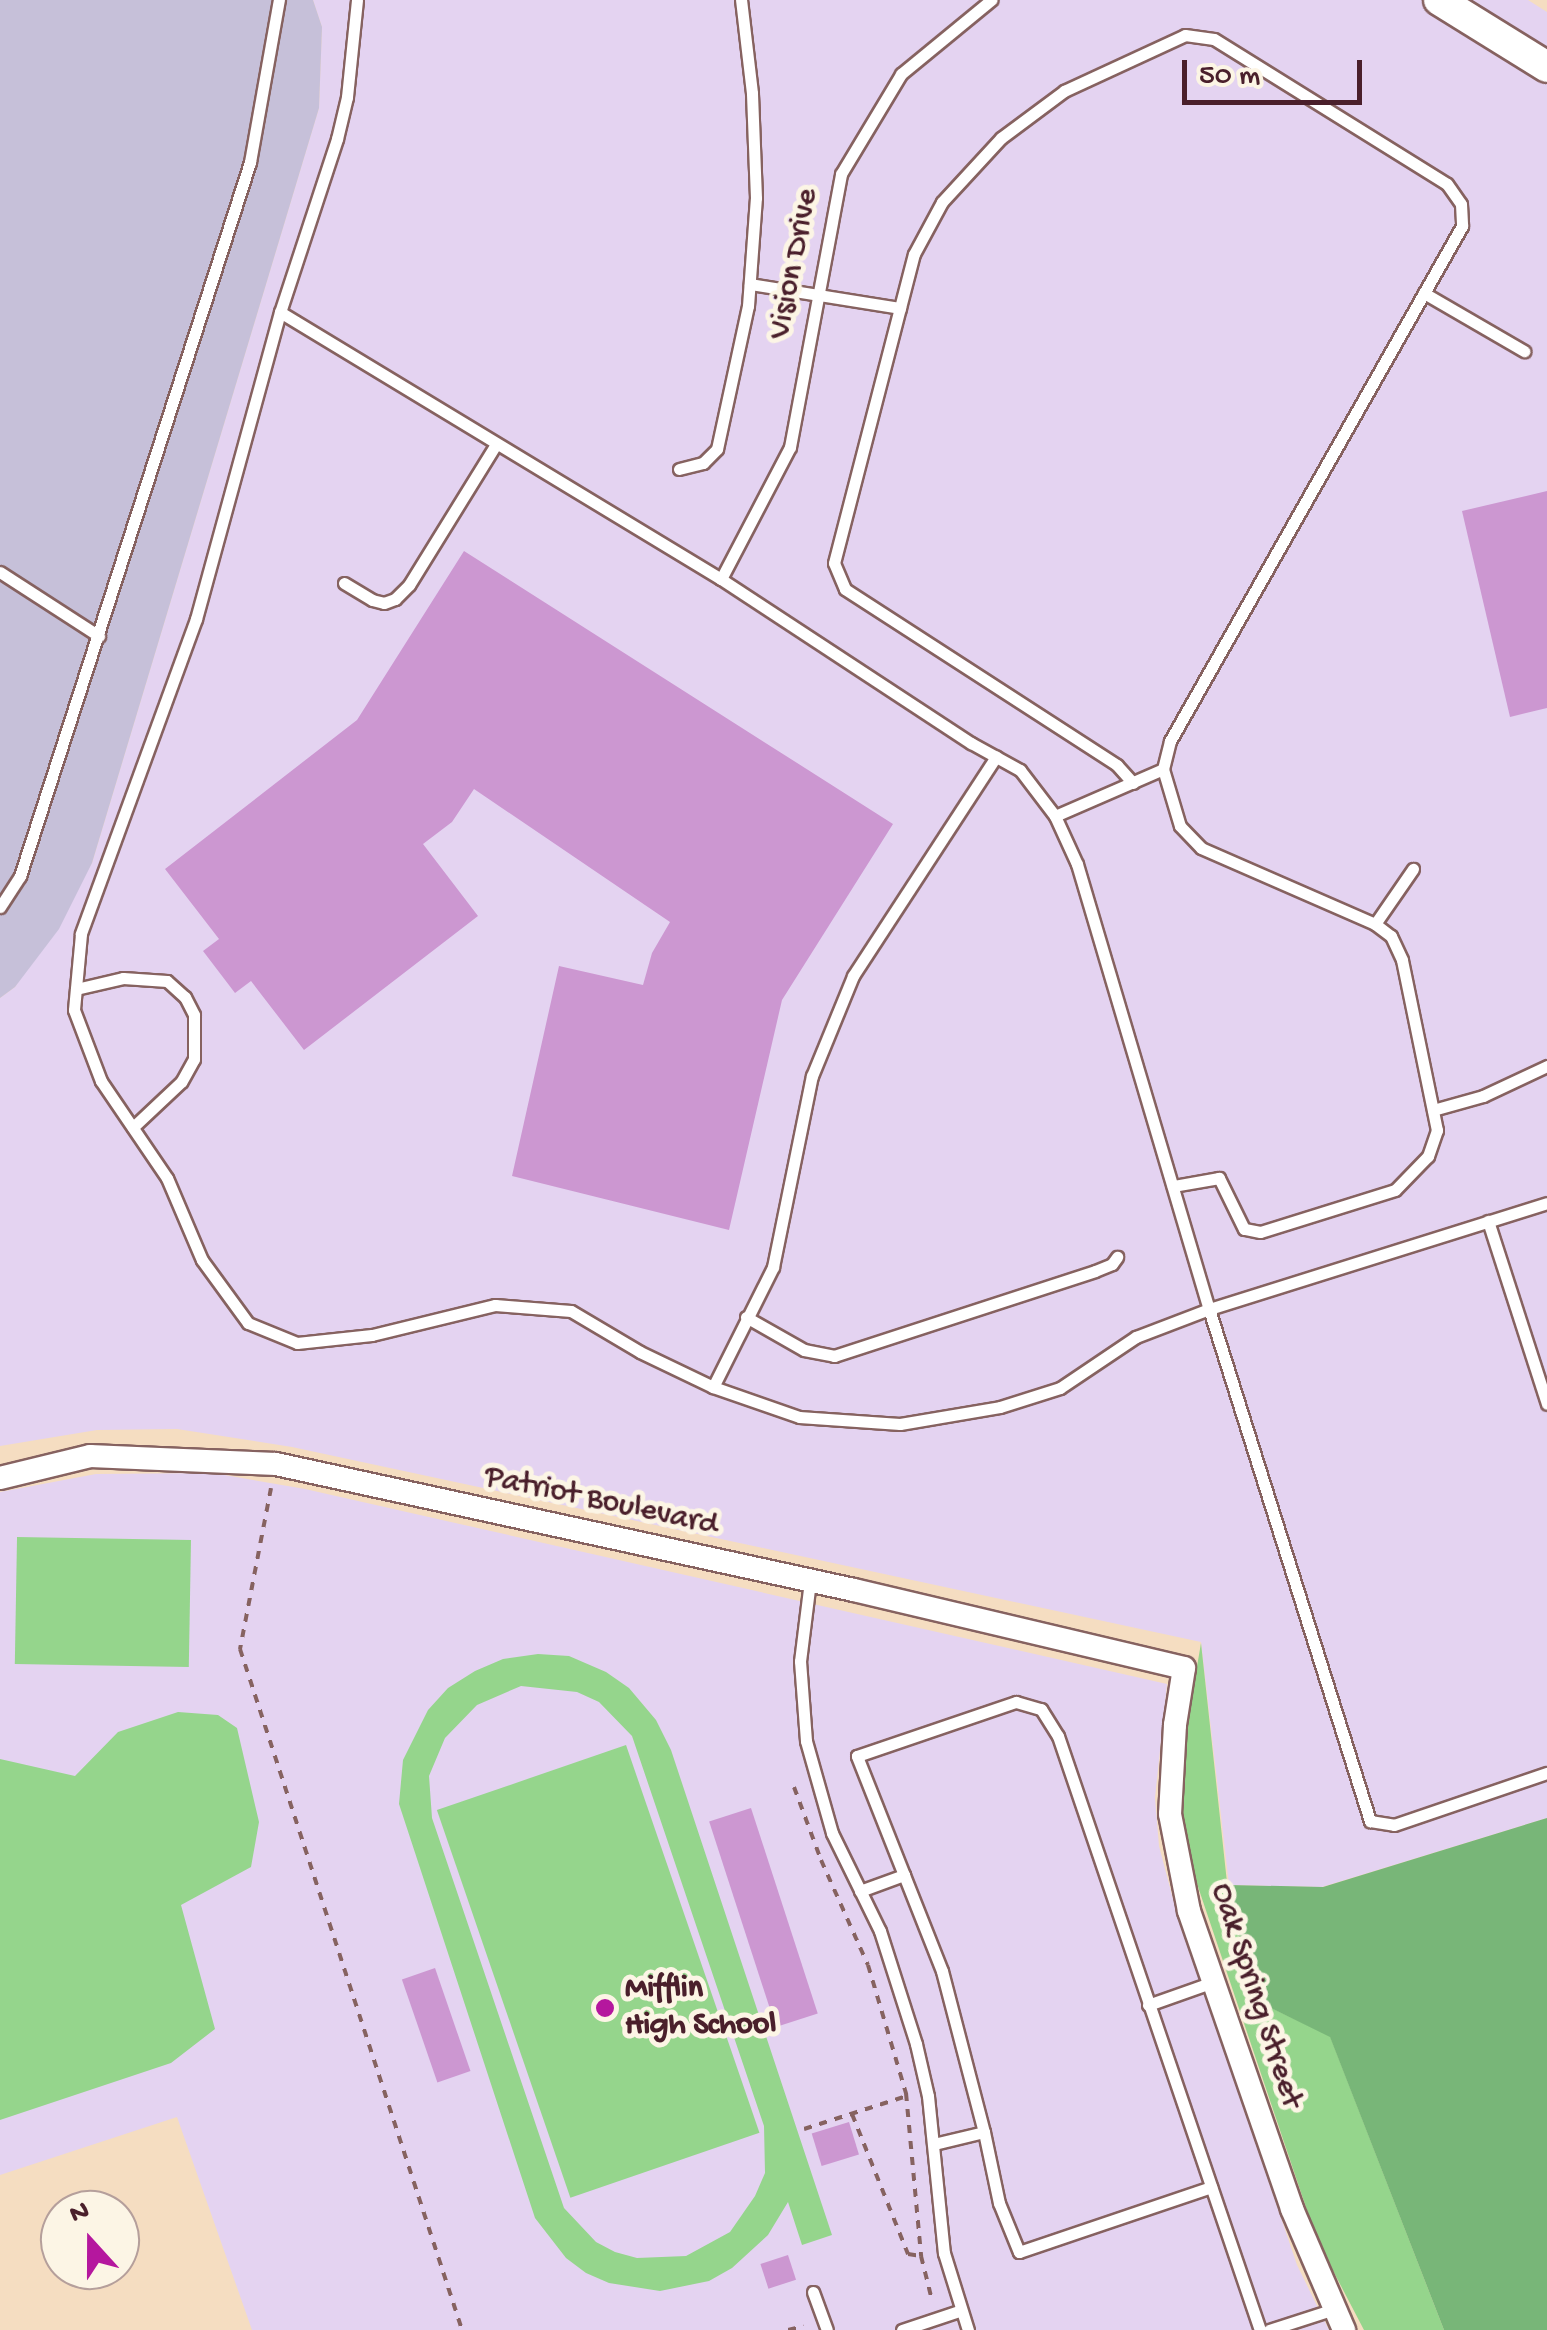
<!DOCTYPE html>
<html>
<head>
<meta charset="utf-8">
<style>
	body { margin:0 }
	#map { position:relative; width:1547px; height:2330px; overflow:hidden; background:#f5ddc1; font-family:"Gochi Hand",sans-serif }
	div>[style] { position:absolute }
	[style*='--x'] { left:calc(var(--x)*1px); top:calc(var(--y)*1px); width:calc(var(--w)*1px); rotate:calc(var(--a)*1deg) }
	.built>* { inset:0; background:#e4d3f1 }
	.industrial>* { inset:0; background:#c6c0d9 }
	.green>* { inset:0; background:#95d58c; transform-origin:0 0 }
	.forest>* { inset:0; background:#78b678 }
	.building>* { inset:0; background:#cc97d1; transform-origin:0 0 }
	.path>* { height:4px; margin-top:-2px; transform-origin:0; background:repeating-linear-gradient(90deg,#866260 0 8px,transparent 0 16px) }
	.roads { filter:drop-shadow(2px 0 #866260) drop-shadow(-2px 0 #866260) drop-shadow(0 2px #866260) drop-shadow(0 -2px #866260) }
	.service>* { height:11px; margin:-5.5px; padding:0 5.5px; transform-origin:5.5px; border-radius:5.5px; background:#fff }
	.minor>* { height:22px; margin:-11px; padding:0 11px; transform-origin:11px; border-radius:11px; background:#fff }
	.secondary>* { height:30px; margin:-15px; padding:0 15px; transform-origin:15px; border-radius:15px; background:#fff }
	.dots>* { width:28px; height:28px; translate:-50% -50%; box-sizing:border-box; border:5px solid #fcf5e5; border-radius:50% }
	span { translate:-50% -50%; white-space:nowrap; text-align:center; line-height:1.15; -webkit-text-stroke:10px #fcf5e5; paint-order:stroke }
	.street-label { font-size:32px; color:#4a1f2b }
	.poi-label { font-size:32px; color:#4a1f2b; font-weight:700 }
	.left { translate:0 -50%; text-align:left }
	.north { position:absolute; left:40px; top:2190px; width:100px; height:100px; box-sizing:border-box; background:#fcf5e5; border:2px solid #b59f9b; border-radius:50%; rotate:339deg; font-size:28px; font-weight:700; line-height:40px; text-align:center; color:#4a1f2b }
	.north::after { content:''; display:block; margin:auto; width:35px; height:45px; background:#b5179e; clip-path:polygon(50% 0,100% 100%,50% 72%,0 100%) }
	.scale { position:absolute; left:1182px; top:60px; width:180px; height:45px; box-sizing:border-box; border:5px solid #4a1f2b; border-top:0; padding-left:12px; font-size:30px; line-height:35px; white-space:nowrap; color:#4a1f2b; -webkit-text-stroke:8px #fcf5e5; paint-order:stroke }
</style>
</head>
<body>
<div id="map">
	<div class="built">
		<i style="clip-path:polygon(313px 0,1528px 0,1547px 12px,1547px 1818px,1322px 1887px,1229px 1885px,1201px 1642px,292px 1447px,177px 1429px,97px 1430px,0 1446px,0 998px,15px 987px,92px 863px,319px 108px,322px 27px)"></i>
		<i style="clip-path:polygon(213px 1473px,305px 1489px,1167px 1684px,1155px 1798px,1159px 1846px,1173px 1899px,1297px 2265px,1329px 2330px,252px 2330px,177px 2117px,0 2175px,0 1492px,96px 1474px)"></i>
	</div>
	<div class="industrial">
		<i style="clip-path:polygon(0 0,313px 0,322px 27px,319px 108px,92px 863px,59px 929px,15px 987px,0 998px)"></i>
	</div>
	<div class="green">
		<i style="left:191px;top:1540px;width:127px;height:174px;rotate:91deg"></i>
		<i style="clip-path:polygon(1201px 1643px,1230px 1910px,1263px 2004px,1330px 2036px,1444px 2330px,1364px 2330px,1317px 2240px,1190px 1863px,1180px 1802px,1183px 1749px)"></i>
		<i style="clip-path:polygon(evenodd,538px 1654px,569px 1656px,606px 1672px,629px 1688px,656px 1720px,671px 1750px,832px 2235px,802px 2245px,788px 2202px,768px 2235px,732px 2268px,709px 2281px,660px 2291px,609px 2283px,586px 2273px,566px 2258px,535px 2218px,399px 1804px,403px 1760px,428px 1710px,448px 1688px,475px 1671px,503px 1659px,538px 1654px,521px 1686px,577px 1692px,599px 1702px,632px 1736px,764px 2126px,765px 2173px,755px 2196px,730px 2232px,686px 2256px,637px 2258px,615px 2252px,596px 2242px,564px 2208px,432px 1818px,429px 1776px,445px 1738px,477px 1705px,521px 1686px)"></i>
		<i style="clip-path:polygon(178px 1712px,218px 1715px,237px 1728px,259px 1822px,251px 1867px,181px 1905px,215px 2029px,171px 2063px,0 2120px,0 1759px,75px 1776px,118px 1732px)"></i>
		<i style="left:626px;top:1745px;width:410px;height:200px;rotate:71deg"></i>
	</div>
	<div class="forest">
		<i style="clip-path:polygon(1547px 1818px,1547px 2330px,1444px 2330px,1330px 2037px,1263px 2004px,1230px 1910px,1229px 1885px,1323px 1887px)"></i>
	</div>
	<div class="building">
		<i style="clip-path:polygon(1547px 491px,1547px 708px,1510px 717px,1462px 511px)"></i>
		<i style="clip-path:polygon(464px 551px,893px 824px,782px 1000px,729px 1230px,512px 1176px,559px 966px,643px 985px,652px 953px,670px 922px,474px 789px,452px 822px,423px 844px,478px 916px,304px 1050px,251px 981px,235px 993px,203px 951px,219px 939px,165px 869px,357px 720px)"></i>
		<i style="left:751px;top:1808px;width:216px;height:44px;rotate:72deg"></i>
		<i style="left:435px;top:1968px;width:109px;height:35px;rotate:71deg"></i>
		<i style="left:849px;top:2122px;width:34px;height:39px;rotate:73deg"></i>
		<i style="left:788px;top:2255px;width:26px;height:29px;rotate:72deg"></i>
	</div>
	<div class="path">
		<i style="--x:271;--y:1488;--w:164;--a:100.9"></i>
		<i style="--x:240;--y:1649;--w:716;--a:71.94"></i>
		<i style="--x:794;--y:1787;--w:78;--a:69.7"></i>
		<i style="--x:821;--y:1860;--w:115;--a:65.9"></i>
		<i style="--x:868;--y:1965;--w:134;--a:73.5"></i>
		<i style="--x:906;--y:2093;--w:164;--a:84.7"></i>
		<i style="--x:921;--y:2256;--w:45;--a:76"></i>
		<i style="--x:852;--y:2114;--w:151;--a:68.2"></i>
		<i style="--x:908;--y:2254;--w:13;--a:9"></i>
		<i style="--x:804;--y:2129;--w:108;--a:-17.8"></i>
		<i style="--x:788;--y:2330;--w:16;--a:-14"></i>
	</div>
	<div class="roads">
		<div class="service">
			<i style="--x:357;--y:0;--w:98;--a:95.9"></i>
			<i style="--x:347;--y:97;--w:43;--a:103.4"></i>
			<i style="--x:337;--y:139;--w:182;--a:108.2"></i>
			<i style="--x:280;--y:312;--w:318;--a:105.3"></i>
			<i style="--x:196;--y:619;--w:335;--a:110.1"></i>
			<i style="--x:81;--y:934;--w:76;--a:95.3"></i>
			<i style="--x:74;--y:1010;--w:76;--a:69.2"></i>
			<i style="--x:101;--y:1081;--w:117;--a:55.8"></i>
			<i style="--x:167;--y:1178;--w:89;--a:66.9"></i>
			<i style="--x:202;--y:1260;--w:78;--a:53.9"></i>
			<i style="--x:248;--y:1323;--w:53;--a:22.2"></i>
			<i style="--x:297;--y:1343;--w:75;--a:-6.1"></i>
			<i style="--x:372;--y:1335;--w:127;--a:-13.7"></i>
			<i style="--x:495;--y:1305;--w:76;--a:4.5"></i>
			<i style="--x:571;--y:1311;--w:80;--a:30.7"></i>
			<i style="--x:640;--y:1352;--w:81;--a:25.6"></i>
			<i style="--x:713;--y:1387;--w:91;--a:19.2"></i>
			<i style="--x:799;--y:1417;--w:101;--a:4"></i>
			<i style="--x:900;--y:1424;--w:101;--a:-9.6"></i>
			<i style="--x:1000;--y:1407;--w:63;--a:-17.6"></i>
			<i style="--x:1060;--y:1388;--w:92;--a:-33.9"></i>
			<i style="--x:1136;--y:1337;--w:78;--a:-21"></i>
			<i style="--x:1209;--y:1309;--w:354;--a:-17.4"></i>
			<i style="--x:750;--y:284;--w:152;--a:9.1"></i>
			<i style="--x:1424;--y:293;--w:116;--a:30.1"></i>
			<i style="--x:280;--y:312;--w:516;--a:31.19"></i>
			<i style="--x:721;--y:579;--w:299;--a:33.3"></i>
			<i style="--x:971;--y:743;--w:56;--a:28.9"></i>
			<i style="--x:1020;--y:770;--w:58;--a:52.7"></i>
			<i style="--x:1055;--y:816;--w:53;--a:65.4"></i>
			<i style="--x:1077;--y:864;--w:464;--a:73.5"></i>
			<i style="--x:1209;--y:1309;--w:537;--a:72.54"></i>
			<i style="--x:1370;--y:1821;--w:24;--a:9"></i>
			<i style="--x:1394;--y:1825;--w:162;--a:-18.8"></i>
			<i style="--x:679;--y:469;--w:25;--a:-14"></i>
			<i style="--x:703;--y:463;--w:20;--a:-45"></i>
			<i style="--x:717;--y:449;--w:146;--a:-77.8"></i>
			<i style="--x:748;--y:306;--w:108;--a:-85.8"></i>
			<i style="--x:756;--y:198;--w:105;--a:-92.2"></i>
			<i style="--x:752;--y:93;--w:94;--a:-96.7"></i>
			<i style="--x:0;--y:572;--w:118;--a:32.9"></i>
			<i style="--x:721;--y:579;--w:149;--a:-62.4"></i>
			<i style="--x:790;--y:447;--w:278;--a:-79.4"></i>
			<i style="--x:841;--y:174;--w:117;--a:-59"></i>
			<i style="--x:901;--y:74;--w:117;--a:-39.4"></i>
			<i style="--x:344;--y:583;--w:33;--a:31"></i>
			<i style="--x:372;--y:600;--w:12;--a:14"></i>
			<i style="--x:384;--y:603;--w:12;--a:-20"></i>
			<i style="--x:395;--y:599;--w:20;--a:-45"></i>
			<i style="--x:409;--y:585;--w:166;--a:-58.3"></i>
			<i style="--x:1133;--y:783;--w:24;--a:-132"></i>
			<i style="--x:1117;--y:765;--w:324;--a:-147.1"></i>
			<i style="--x:845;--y:589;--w:28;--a:-113"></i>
			<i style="--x:834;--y:563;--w:319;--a:-75.5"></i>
			<i style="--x:914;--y:254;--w:59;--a:-61.7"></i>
			<i style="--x:942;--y:202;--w:87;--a:-47.3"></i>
			<i style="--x:1001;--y:138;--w:79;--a:-36.7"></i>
			<i style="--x:1064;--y:91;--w:133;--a:-24.8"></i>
			<i style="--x:1185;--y:35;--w:29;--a:8"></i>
			<i style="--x:1214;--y:39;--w:274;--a:31.9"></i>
			<i style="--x:1447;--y:184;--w:24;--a:55"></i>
			<i style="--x:1461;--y:204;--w:22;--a:87"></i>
			<i style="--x:1462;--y:226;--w:592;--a:119.55"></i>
			<i style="--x:1170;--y:741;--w:29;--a:104"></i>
			<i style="--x:1163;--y:769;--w:59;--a:73.4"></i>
			<i style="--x:1180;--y:826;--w:30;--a:46"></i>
			<i style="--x:1201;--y:848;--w:190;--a:23.6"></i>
			<i style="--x:1375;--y:924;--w:20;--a:37"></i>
			<i style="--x:1391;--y:936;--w:26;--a:65"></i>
			<i style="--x:1402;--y:960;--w:174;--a:78.4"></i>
			<i style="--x:1437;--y:1130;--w:28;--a:109"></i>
			<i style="--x:1428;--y:1156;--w:47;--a:134.1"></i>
			<i style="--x:1395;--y:1190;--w:141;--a:162.7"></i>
			<i style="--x:1260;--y:1232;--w:16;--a:-169"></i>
			<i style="--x:1244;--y:1229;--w:57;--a:-116.1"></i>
			<i style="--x:1219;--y:1178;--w:47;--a:170.1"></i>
			<i style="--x:1055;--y:816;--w:118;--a:-23.5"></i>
			<i style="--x:0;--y:907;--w:37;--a:-57"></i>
			<i style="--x:20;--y:876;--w:750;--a:-72.14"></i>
			<i style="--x:250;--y:162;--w:165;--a:-79.9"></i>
			<i style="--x:1375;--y:924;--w:67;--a:-55.4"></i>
			<i style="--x:76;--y:989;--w:48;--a:-13.2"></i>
			<i style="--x:123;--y:978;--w:44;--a:3.9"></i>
			<i style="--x:167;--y:981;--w:24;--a:42"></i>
			<i style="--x:185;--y:997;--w:20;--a:63"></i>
			<i style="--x:194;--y:1015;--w:44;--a:90"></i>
			<i style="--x:194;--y:1059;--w:26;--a:119"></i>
			<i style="--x:181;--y:1082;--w:66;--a:136.8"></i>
			<i style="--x:1433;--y:1110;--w:52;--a:-15.6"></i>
			<i style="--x:1483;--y:1096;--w:71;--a:-25.1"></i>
			<i style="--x:1488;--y:1221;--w:192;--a:72.1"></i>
			<i style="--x:746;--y:1317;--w:67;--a:29.6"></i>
			<i style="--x:804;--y:1350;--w:31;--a:11"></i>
			<i style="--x:834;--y:1356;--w:274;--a:-18"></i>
			<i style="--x:1095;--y:1271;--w:18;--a:-22"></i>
			<i style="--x:1112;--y:1264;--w:9;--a:-54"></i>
			<i style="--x:713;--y:1387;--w:134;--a:-63.4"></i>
			<i style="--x:773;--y:1267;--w:195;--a:-78.5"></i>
			<i style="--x:812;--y:1076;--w:108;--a:-67.7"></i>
			<i style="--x:853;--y:976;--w:262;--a:-56.9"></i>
			<i style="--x:810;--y:1581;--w:81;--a:97.1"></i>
			<i style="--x:800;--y:1661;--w:80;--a:85.7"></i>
			<i style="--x:806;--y:1741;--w:96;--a:74.2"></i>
			<i style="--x:832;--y:1833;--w:109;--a:63.9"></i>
			<i style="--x:880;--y:1931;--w:119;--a:72.3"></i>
			<i style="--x:916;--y:2044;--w:53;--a:77"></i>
			<i style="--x:928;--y:2096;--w:158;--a:84.2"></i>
			<i style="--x:944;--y:2253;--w:81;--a:72.7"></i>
			<i style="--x:904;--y:1875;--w:103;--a:68.4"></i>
			<i style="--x:942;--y:1971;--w:166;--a:75.4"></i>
			<i style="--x:984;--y:2132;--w:51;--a:166.5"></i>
			<i style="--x:860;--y:1891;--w:47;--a:-20"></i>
			<i style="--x:904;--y:1875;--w:128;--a:-111.6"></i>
			<i style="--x:857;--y:1756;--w:168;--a:-18.8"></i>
			<i style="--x:1016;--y:1702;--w:26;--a:16"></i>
			<i style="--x:1041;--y:1709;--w:32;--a:58"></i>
			<i style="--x:1058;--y:1736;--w:627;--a:71.22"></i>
			<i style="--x:1148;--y:2005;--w:69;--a:-19.5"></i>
			<i style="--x:984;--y:2132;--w:73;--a:78.1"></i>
			<i style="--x:999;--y:2203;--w:53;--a:67.8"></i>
			<i style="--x:1019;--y:2252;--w:203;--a:-18.7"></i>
			<i style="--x:813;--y:2292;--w:40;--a:69.8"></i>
			<i style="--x:902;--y:2330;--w:60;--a:-18.4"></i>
			<i style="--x:1269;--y:2330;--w:68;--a:-17.9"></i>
		</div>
		<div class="minor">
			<i style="--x:0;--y:1478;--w:93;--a:-13.7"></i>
			<i style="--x:90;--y:1456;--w:186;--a:2.5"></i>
			<i style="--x:276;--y:1464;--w:592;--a:12.3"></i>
			<i style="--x:854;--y:1590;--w:339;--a:13.3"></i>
			<i style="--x:1184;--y:1668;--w:58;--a:99"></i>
			<i style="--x:1175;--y:1725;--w:89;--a:93.2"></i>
			<i style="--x:1170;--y:1814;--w:99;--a:78.9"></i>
			<i style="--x:1189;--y:1911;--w:315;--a:70.9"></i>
			<i style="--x:1292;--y:2209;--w:132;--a:66.7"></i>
		</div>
		<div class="secondary">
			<i style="--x:1439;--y:0;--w:127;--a:31.8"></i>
		</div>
	</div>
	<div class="dots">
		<i style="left:605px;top:2008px;background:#b5179e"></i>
	</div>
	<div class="street-label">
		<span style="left:795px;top:264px;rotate:-79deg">Vision Drive</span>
		<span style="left:601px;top:1502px;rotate:12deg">Patriot Boulevard</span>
		<span style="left:1255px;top:1996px;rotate:72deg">Oak Spring Street</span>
	</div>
	<div class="poi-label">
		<span class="left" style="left:625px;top:2008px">Mifflin<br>High School</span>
	</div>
	<div class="north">N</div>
	<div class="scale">50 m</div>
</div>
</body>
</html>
